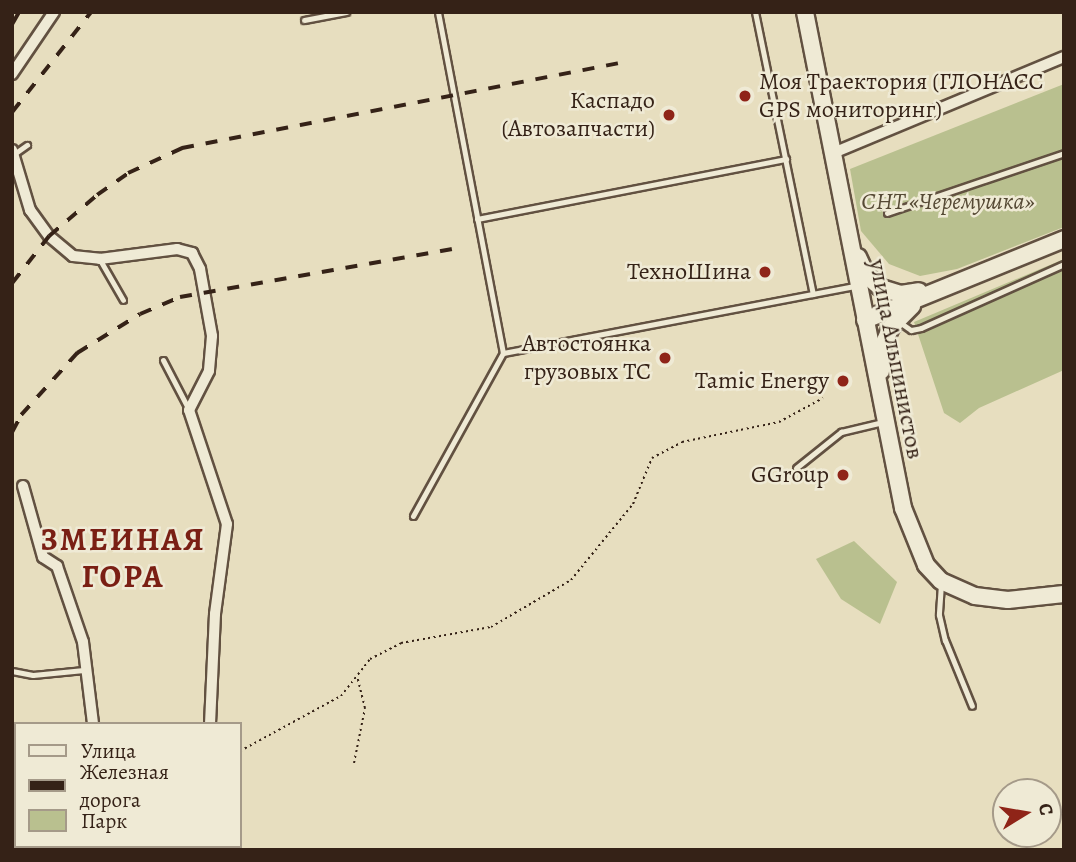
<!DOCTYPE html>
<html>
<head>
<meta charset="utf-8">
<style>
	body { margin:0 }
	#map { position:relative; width:1076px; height:862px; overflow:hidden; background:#e7debf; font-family:Alegreya,serif }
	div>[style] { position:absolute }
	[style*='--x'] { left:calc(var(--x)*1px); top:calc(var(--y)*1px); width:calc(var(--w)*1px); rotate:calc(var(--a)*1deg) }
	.green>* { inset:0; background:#b9c08f }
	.path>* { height:2px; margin-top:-1px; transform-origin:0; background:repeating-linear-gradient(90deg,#352217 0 2px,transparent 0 5.5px) }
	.roads { filter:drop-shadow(2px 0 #625141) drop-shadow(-2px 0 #625141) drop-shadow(0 2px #625141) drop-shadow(0 -2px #625141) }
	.service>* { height:5px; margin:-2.5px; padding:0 2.5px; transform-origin:2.5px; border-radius:2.5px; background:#efead5 }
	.minor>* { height:10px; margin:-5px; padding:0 5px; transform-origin:5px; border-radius:5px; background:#efead5 }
	.secondary>* { height:16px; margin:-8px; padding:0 8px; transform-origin:8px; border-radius:8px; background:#efead5 }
	.rail>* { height:3.5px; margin-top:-1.75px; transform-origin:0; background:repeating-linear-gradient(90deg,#352217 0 12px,transparent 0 24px) }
	.dots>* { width:19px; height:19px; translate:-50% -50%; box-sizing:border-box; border:4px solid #efead5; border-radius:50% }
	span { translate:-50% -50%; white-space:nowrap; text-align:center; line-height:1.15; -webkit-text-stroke:5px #efead5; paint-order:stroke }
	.poi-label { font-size:24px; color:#352217 }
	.left { translate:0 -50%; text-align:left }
	.right { translate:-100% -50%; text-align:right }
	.park-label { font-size:24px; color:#564a35; font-style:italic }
	.street-label { font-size:24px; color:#352217 }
	.district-label { font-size:32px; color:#7a1f14; font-weight:700; letter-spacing:2px }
	.frame { position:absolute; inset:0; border:14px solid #352217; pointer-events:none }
	.legend { position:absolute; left:14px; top:722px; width:228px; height:126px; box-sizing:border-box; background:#efead5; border:2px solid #a59a89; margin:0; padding:9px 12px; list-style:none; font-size:21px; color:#352217 }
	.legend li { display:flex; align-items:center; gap:14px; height:35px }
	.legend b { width:35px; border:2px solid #a59a89 }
	.north { position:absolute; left:992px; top:778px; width:70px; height:70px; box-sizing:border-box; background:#efead5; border:2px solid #a59a89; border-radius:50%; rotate:79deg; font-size:19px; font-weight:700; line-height:28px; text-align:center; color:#352217 }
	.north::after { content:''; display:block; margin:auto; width:24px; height:32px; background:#8f2418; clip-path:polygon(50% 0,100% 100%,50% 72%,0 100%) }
</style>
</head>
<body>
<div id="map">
	<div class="green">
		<i style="clip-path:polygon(1064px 84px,1064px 227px,957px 269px,920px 276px,889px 264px,861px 231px,850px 169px)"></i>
		<i style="clip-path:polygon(1064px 259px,1064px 370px,979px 408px,960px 423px,944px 413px,914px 322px)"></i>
		<i style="clip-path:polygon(854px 541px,897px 582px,880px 624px,841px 599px,816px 559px)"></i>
	</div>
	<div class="path">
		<i style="--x:240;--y:751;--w:115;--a:-28.6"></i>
		<i style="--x:341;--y:696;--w:47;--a:-51.9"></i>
		<i style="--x:370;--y:659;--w:35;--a:-27"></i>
		<i style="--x:401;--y:643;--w:91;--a:-10.1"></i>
		<i style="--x:491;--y:627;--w:93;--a:-30.4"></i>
		<i style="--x:571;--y:580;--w:98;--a:-50.8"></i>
		<i style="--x:633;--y:504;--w:50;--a:-67.6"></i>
		<i style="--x:652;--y:458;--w:34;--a:-28"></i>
		<i style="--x:682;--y:442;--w:99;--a:-11.7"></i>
		<i style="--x:779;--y:422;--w:50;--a:-28.6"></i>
		<i style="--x:354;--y:763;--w:56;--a:-78.7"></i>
		<i style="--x:365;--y:708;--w:32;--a:-104"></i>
	</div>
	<div class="roads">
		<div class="service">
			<i style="--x:755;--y:12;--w:288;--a:78.4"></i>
			<i style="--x:304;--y:20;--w:43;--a:-10.8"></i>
			<i style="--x:14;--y:154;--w:16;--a:-35"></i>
			<i style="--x:887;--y:213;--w:187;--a:-18.7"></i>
			<i style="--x:477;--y:219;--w:315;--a:-11"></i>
			<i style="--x:100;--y:260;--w:46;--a:60.1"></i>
			<i style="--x:898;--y:321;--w:16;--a:35"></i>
			<i style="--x:911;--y:330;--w:10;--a:-11"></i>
			<i style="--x:921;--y:328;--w:157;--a:-24.1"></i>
			<i style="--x:503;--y:353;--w:358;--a:-10.8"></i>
			<i style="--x:163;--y:360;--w:56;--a:62.5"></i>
			<i style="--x:796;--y:468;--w:58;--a:-38.7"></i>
			<i style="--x:841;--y:432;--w:43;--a:-13.4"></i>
			<i style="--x:413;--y:516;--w:186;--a:-61.1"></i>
			<i style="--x:503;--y:353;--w:347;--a:-100.8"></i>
			<i style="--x:941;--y:584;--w:31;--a:94"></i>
			<i style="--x:939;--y:615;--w:26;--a:77"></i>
			<i style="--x:945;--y:640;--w:71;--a:67.8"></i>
			<i style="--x:12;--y:671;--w:21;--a:11"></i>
			<i style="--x:33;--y:675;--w:51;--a:-5.6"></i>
			<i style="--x:148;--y:846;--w:4;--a:76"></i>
		</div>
		<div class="minor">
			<i style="--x:12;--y:74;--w:75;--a:-55.9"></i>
			<i style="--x:12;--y:150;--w:63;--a:73.3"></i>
			<i style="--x:30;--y:210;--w:32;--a:54"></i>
			<i style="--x:49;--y:236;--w:31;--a:40"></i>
			<i style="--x:73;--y:256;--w:27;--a:6"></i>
			<i style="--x:100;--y:259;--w:78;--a:-7.4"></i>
			<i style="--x:177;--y:249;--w:16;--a:15"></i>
			<i style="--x:192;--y:253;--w:18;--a:63"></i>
			<i style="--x:200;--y:269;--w:68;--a:79.8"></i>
			<i style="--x:212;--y:336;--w:35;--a:95"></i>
			<i style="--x:209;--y:371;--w:44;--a:117.1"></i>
			<i style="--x:189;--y:410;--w:120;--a:71.6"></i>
			<i style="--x:227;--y:524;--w:91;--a:97.6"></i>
			<i style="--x:215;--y:614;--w:110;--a:92.6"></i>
			<i style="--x:831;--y:154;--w:252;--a:-22.6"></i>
			<i style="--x:23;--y:486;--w:74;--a:74.3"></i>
			<i style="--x:43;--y:557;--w:17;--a:33"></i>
			<i style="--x:57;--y:566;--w:80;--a:71.1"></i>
			<i style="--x:83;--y:642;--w:83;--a:83"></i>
		</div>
		<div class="secondary">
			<i style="--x:805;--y:12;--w:506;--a:78.82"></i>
			<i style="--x:903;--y:508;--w:61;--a:68"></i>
			<i style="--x:926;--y:565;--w:22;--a:47"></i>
			<i style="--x:941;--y:581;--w:37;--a:24"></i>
			<i style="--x:975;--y:596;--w:33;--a:7"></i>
			<i style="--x:1008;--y:600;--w:56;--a:-6.1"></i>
			<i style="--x:858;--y:257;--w:21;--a:65"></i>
			<i style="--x:867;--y:276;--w:18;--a:41"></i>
			<i style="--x:881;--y:288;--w:21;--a:17"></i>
			<i style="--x:901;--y:294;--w:18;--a:-9"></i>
			<i style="--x:865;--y:320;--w:215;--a:-22.1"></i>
			<i style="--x:881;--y:371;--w:26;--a:-86"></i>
			<i style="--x:883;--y:345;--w:20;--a:-66"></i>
			<i style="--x:891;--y:327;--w:30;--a:-45"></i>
		</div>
	</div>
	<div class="rail">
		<i style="--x:12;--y:24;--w:14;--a:-60"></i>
		<i style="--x:12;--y:112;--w:127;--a:-51.7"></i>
		<i style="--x:12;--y:283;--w:60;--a:-51.8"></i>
		<i style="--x:49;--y:236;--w:63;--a:-40.5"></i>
		<i style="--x:97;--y:195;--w:38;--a:-35"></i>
		<i style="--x:128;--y:173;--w:60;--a:-24.8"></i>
		<i style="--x:182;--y:148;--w:454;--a:-11"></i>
		<i style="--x:12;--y:432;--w:19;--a:-62"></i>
		<i style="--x:21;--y:415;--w:84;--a:-47.9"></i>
		<i style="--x:77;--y:353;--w:74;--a:-31.8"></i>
		<i style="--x:140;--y:314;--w:43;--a:-23"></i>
		<i style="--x:180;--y:297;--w:288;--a:-10"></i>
	</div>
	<div class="dots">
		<i style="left:745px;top:96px;background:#8f2418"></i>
		<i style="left:669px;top:115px;background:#8f2418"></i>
		<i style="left:765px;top:272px;background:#8f2418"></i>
		<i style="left:665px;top:358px;background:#8f2418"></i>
		<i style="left:843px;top:381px;background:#8f2418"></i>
		<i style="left:843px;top:475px;background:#8f2418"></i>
	</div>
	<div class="poi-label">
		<span class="left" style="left:759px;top:96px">Моя Траектория (ГЛОНАСС<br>GPS мониторинг)</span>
		<span class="right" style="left:655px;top:115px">Каспадо<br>(Автозапчасти)</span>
		<span class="right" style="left:751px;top:272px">ТехноШина</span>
		<span class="right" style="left:651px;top:358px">Автостоянка<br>грузовых ТС</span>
		<span class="right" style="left:829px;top:381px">Tamic Energy</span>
		<span class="right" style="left:829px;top:475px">GGroup</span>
	</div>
	<div class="park-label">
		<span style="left:948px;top:202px">СНТ «Черемушка»</span>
	</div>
	<div class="street-label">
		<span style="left:896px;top:359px;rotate:79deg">улица Альпинистов</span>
	</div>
	<div class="district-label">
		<span style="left:123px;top:558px">ЗМЕИНАЯ<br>ГОРА</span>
	</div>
	<div class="frame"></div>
	<ul class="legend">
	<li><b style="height:9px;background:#efead5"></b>Улица</li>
	<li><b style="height:9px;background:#352217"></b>Железная дорога</li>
	<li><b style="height:19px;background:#b9c08f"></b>Парк</li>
	</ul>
	<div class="north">С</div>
</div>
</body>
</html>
